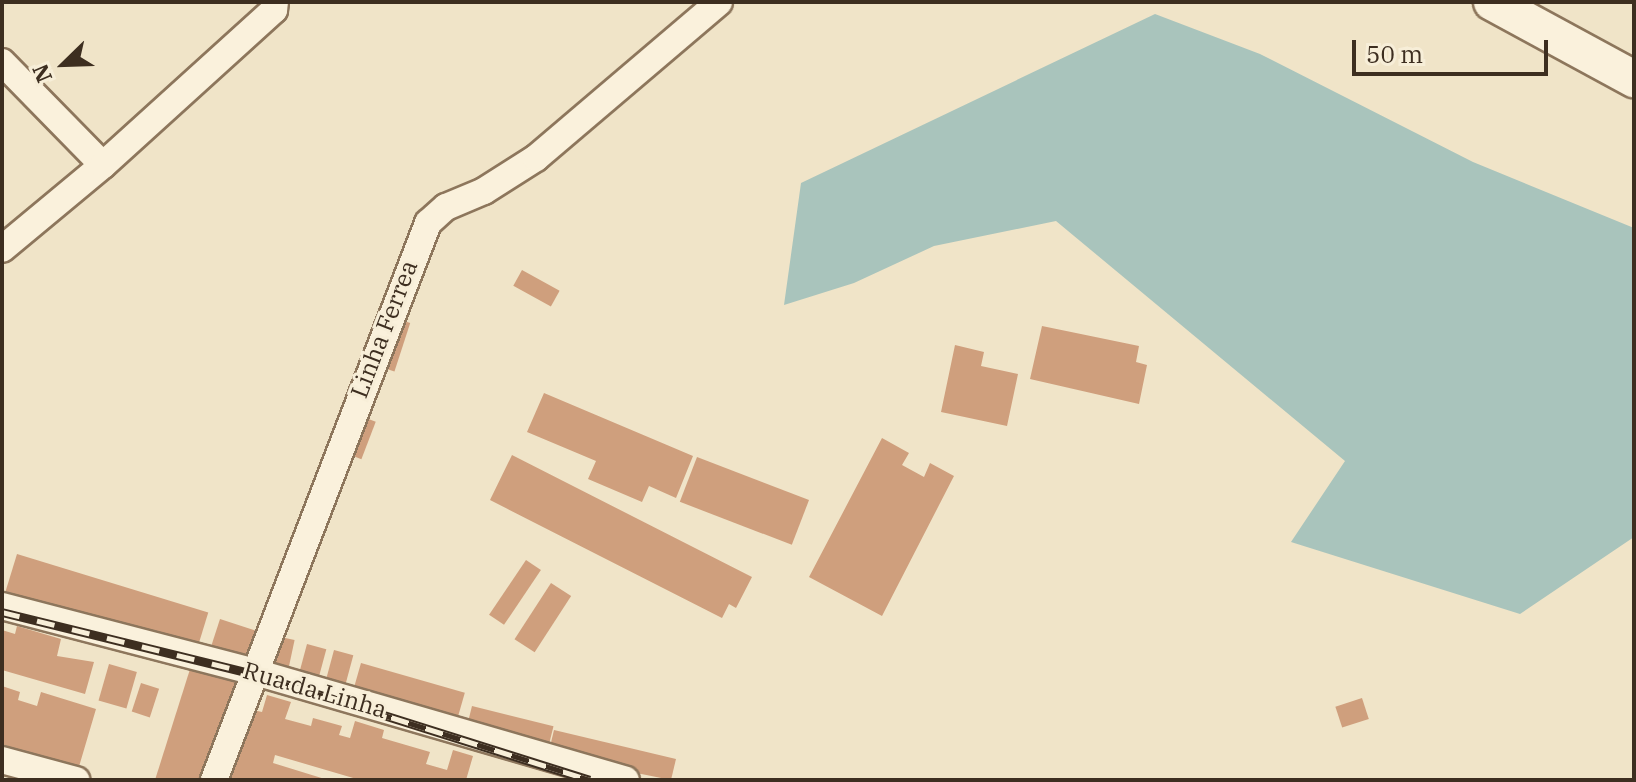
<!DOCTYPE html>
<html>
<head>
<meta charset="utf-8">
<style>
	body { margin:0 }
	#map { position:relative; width:1636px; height:782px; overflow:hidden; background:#f0e4c8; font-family:"IBM Plex Serif",serif }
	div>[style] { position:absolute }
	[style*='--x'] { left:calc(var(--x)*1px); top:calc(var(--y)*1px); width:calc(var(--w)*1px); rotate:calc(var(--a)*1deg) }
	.water>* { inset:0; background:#a9c4bc }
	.building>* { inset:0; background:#cf9f7d; transform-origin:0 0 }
	.roads { filter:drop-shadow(2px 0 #8d765c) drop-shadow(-2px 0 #8d765c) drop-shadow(0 2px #8d765c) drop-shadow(0 -2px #8d765c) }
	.street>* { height:26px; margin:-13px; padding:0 13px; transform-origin:13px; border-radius:13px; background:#faf1dc }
	.secondary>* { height:36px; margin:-18px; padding:0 18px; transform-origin:18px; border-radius:18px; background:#faf1dc }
	.rail>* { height:9px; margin-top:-4.5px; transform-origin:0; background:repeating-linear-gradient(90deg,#f7eed8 0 18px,#3d2e20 0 36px); box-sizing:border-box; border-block:2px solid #3d2e20 }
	span { translate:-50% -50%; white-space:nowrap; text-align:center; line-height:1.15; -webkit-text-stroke:6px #f7eed8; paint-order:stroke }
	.street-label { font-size:24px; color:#3d2e20 }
	.frame { position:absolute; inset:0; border:4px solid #3d2e20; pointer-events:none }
	.north { position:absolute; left:24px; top:24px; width:80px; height:80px; -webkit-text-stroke:6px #f7eed8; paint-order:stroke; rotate:247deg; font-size:22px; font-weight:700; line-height:32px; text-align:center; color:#3d2e20 }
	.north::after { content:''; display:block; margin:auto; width:28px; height:36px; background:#3d2e20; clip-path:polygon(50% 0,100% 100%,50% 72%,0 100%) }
	.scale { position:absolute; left:1352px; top:40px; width:196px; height:36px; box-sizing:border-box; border:4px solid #3d2e20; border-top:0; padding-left:10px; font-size:24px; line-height:28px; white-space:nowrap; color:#3d2e20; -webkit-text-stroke:6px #f7eed8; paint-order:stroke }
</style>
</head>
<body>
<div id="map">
	<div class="water">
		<i style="clip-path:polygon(1155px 14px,1260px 54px,1473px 162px,1634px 228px,1634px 537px,1520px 614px,1291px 542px,1345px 461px,1056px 221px,934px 246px,854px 283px,784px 305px,801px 183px)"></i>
	</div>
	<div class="building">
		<i style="left:522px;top:270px;width:43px;height:18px;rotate:29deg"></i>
		<i style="left:395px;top:318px;width:16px;height:51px;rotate:18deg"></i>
		<i style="clip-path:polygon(1042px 326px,1139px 346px,1136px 362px,1147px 365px,1139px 404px,1030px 379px)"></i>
		<i style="clip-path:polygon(955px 345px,984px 352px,981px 366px,1018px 374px,1007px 426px,941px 412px)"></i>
		<i style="clip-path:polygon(544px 393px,693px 456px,676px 498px,649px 486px,642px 502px,588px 479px,596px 461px,527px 432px)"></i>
		<i style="left:358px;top:415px;width:19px;height:40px;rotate:21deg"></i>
		<i style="clip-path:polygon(882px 438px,909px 453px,902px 465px,924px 477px,930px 463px,954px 476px,882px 616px,809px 577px)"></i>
		<i style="clip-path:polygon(512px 455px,752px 577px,736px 608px,729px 604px,722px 618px,490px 500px)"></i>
		<i style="left:697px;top:457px;width:120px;height:48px;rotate:21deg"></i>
		<i style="left:17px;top:554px;width:200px;height:39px;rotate:17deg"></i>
		<i style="left:526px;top:560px;width:18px;height:66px;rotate:34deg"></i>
		<i style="left:551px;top:583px;width:24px;height:67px;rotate:33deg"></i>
		<i style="left:220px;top:619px;width:40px;height:38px;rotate:18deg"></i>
		<i style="clip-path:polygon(17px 626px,61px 639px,57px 656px,94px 662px,85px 694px,2px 670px,2px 630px,15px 634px)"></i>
		<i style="left:276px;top:636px;width:19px;height:33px;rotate:12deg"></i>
		<i style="left:307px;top:644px;width:20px;height:34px;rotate:15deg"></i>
		<i style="left:334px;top:650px;width:20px;height:34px;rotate:15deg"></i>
		<i style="left:361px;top:663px;width:108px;height:29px;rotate:16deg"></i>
		<i style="left:109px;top:664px;width:29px;height:38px;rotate:16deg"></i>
		<i style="clip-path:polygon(191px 666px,236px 680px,210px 780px,155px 780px)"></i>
		<i style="left:141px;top:683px;width:19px;height:30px;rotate:18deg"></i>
		<i style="clip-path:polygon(2px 686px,20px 692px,18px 700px,37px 706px,41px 692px,96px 709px,78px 770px,2px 744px)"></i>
		<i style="clip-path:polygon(267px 695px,291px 702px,285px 719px,311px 726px,313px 718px,342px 726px,339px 735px,350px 738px,355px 721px,384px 730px,382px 738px,430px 752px,426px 764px,447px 770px,453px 750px,473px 756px,466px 780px,360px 780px,275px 755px,273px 763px,328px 780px,228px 780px,249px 709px,262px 712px)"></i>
		<i style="left:1362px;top:698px;width:22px;height:28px;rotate:72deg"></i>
		<i style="left:472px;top:706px;width:84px;height:23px;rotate:14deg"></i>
		<i style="clip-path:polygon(554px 730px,676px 759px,671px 780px,548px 755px)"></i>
	</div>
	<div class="roads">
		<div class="street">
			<i style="--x:2;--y:62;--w:144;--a:45.6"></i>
			<i style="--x:2;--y:249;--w:131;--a:-39.7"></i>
			<i style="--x:103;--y:165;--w:231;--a:-42.2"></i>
			<i style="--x:274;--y:10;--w:8;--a:-83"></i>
			<i style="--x:2;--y:606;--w:261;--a:14.6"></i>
			<i style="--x:255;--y:672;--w:386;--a:16.2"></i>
			<i style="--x:2;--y:760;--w:77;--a:15.1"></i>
			<i style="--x:214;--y:780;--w:597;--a:-68.98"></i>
			<i style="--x:428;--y:223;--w:24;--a:-42"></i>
			<i style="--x:446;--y:207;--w:41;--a:-22.8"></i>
			<i style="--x:484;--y:191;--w:62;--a:-32.4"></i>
			<i style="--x:536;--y:158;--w:240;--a:-40.4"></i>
		</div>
		<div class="secondary">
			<i style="--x:1492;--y:2;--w:162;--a:28.5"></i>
		</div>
	</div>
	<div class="rail">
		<i style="--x:2;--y:612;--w:260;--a:13.8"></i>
		<i style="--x:254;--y:674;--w:352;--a:17.5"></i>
	</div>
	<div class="street-label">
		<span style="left:384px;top:329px;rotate:-69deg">Linha Ferrea</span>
		<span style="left:315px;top:690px;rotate:16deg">Rua da Linha</span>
	</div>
	<div class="frame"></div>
	<div class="north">N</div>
	<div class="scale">50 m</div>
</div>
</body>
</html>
